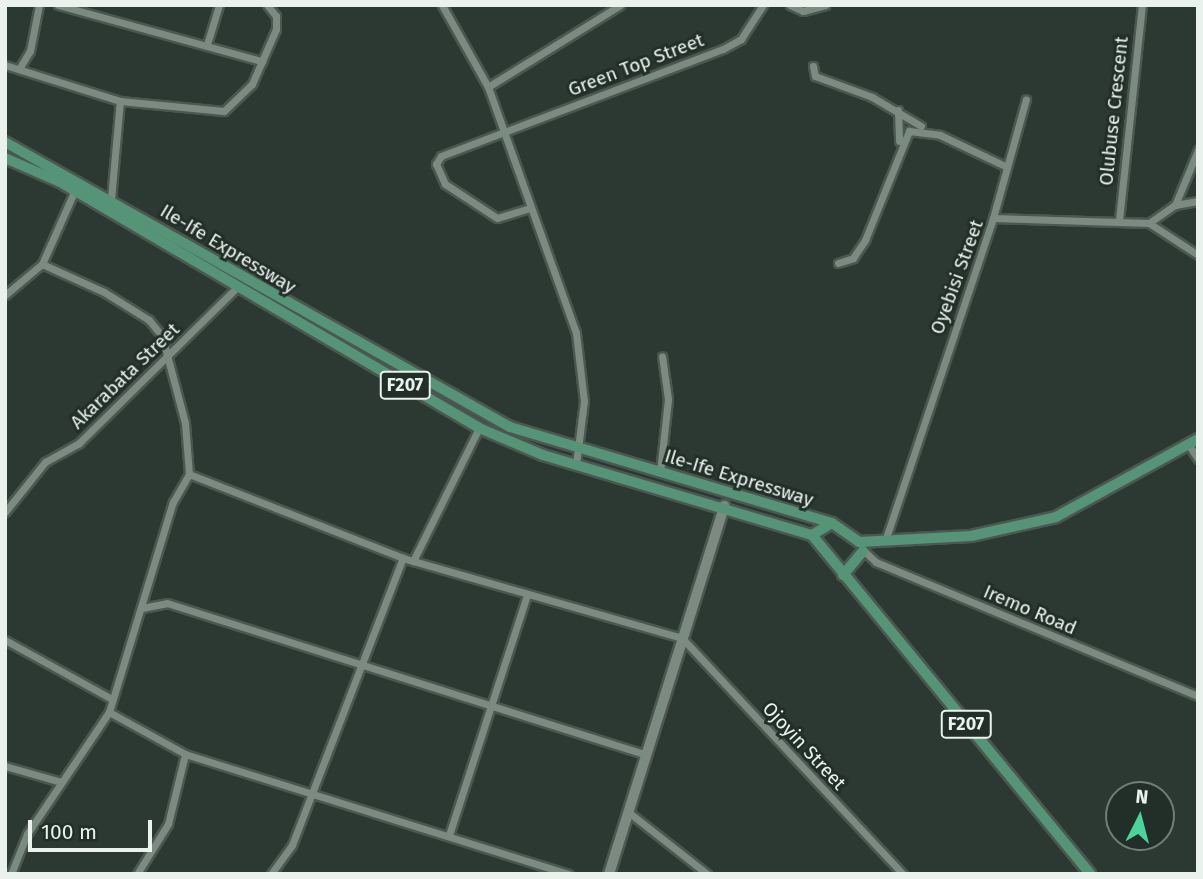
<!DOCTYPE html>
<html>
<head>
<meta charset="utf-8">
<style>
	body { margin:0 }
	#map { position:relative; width:1203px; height:879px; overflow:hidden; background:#2c3932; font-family:"Fira Sans",sans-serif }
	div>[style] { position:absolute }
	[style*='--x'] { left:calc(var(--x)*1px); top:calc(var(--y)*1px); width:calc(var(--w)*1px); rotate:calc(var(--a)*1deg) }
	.stream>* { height:2.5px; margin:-1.25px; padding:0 1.25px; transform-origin:1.25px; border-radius:1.25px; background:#067952 }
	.roads { filter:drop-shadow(2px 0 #4c5751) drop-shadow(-2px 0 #4c5751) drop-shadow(0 2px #4c5751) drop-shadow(0 -2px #4c5751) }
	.street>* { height:7px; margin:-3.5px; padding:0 3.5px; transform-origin:3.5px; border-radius:3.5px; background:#7b8b82 }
	.secondary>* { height:10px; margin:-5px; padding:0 5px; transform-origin:5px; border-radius:5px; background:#7b8b82 }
	.primary>* { height:10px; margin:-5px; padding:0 5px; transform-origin:5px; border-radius:5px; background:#569478 }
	span { translate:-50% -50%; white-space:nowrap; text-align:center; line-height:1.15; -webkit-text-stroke:6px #222f28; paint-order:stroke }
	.shield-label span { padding:2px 5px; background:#222f28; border:2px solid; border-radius:5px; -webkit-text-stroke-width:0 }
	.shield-label { font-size:18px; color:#eaf2ed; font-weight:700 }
	.street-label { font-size:19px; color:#eaf2ed }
	.frame { position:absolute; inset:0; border:7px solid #eaf2ed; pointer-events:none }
	.north { position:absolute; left:1105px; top:781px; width:70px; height:70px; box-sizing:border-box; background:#222f28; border:2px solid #727d77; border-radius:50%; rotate:6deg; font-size:19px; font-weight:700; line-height:28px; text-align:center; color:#eaf2ed }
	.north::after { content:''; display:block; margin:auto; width:24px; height:32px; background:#4cd39b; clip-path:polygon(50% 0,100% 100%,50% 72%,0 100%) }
	.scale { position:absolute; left:28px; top:820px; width:124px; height:32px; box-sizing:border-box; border:4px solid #eaf2ed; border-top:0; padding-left:9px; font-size:21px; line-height:24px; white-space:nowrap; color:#eaf2ed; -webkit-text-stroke:5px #222f28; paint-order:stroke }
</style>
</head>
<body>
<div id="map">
	<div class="stream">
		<i style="--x:538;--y:874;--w:1;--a:-90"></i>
	</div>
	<div class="roads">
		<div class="street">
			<i style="--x:58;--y:5;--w:212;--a:15.4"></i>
			<i style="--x:442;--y:5;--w:94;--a:60.7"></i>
			<i style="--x:488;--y:87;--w:261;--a:70.3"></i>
			<i style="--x:576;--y:333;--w:68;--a:83.3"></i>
			<i style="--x:584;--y:401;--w:64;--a:97.2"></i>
			<i style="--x:790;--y:5;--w:14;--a:25"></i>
			<i style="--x:803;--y:11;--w:23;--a:-15"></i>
			<i style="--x:208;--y:41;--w:38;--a:-73"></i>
			<i style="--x:5;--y:65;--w:121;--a:17.4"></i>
			<i style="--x:120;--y:101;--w:104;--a:5.5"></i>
			<i style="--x:224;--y:111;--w:39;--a:-44"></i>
			<i style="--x:252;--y:84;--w:60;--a:-66.4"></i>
			<i style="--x:276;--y:29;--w:13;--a:-90"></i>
			<i style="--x:276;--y:16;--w:14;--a:-129"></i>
			<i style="--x:813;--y:66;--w:10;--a:79"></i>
			<i style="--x:815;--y:76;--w:61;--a:20.2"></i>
			<i style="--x:872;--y:97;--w:57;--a:30.6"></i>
			<i style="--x:19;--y:69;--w:21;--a:-59"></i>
			<i style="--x:30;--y:51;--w:47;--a:-78.9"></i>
			<i style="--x:488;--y:87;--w:155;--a:-31.8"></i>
			<i style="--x:898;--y:110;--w:31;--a:88"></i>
			<i style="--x:111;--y:199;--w:98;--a:-84.8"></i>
			<i style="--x:1175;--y:205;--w:23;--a:-10"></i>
			<i style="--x:530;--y:208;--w:34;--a:163"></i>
			<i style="--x:497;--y:218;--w:62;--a:-146.8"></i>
			<i style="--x:445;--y:184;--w:22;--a:-114"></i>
			<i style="--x:436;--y:164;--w:9;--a:-58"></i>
			<i style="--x:441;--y:156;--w:302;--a:-20.8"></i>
			<i style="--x:723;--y:49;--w:21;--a:-29"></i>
			<i style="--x:741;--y:39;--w:40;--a:-57.1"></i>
			<i style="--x:993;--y:218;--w:123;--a:-74.5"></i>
			<i style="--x:1119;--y:220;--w:216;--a:-83.9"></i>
			<i style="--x:1149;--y:223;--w:59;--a:33.1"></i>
			<i style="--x:838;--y:263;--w:16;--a:-18"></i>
			<i style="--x:853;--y:258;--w:22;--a:-56"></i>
			<i style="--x:865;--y:240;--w:118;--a:-68"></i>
			<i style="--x:909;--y:131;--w:31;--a:7"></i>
			<i style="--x:940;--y:135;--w:70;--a:25.5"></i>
			<i style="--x:5;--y:295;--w:48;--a:-40"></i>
			<i style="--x:42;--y:264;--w:81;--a:-66"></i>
			<i style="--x:1188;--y:444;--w:18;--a:56"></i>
			<i style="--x:660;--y:472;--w:73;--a:-83.7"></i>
			<i style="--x:668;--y:399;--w:43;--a:-97.9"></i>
			<i style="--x:189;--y:474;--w:230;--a:21.4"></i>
			<i style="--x:403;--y:558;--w:290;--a:16"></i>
			<i style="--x:682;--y:638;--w:323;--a:46.9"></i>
			<i style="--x:5;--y:512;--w:64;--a:-51.3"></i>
			<i style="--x:45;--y:462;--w:39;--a:-29"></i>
			<i style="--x:79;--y:443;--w:219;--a:-44.6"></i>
			<i style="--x:885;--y:541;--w:341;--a:-71.5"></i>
			<i style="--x:993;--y:218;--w:156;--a:1.8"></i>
			<i style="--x:1149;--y:223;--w:32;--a:-35"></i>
			<i style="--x:1175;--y:205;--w:60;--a:-67.3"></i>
			<i style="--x:862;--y:549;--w:19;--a:43"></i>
			<i style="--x:876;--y:562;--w:349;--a:22.6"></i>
			<i style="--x:413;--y:561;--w:148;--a:-63.6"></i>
			<i style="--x:142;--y:608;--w:25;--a:-11"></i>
			<i style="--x:167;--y:603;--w:500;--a:17.57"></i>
			<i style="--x:5;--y:640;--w:122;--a:28.9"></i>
			<i style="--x:109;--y:712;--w:87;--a:28.9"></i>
			<i style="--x:185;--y:754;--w:402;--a:17.4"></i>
			<i style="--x:5;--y:766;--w:58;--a:15.9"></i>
			<i style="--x:627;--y:811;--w:102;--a:38.2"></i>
			<i style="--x:449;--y:835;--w:252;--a:-72"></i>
			<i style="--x:11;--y:874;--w:43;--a:-68.2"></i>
			<i style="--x:27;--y:834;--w:147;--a:-56.1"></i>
			<i style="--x:109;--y:712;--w:220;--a:-73.1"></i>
			<i style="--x:173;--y:502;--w:32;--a:-60"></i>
			<i style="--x:189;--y:474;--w:51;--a:-94.5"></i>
			<i style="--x:185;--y:423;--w:90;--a:-104.8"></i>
			<i style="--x:162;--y:336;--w:21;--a:-129"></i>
			<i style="--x:149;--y:320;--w:53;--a:-148.1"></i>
			<i style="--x:104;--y:292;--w:68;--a:-155.7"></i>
			<i style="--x:137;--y:874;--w:59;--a:-58.2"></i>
			<i style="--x:168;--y:824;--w:72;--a:-76.3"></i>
			<i style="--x:271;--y:874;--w:36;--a:-54"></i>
			<i style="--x:292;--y:845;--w:308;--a:-68.9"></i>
		</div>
		<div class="secondary">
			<i style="--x:609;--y:874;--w:386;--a:-72.6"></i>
		</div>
		<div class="primary">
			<i style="--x:5;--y:142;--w:580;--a:29.44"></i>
			<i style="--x:510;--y:427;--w:336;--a:16.6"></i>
			<i style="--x:832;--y:523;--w:33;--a:35"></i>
			<i style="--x:859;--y:542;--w:112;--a:-3.1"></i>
			<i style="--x:971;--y:536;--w:87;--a:-12.6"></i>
			<i style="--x:1056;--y:517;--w:162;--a:-28.8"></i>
			<i style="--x:5;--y:158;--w:60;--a:23.6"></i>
			<i style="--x:60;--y:182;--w:486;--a:30.4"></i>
			<i style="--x:479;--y:428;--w:69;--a:22.9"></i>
			<i style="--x:543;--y:455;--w:281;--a:16.6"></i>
			<i style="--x:812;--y:535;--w:23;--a:-31"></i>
			<i style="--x:812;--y:535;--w:438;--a:50.6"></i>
			<i style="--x:843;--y:575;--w:31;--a:-50"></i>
		</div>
	</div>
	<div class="shield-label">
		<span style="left:405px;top:385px">F207</span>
		<span style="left:966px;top:724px">F207</span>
	</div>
	<div class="street-label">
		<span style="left:636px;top:65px;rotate:-21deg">Green Top Street</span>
		<span style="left:1114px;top:111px;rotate:-84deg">Olubuse Crescent</span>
		<span style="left:228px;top:249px;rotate:31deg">Ile-Ife Expressway</span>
		<span style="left:957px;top:277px;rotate:-70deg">Oyebisi Street</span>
		<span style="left:125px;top:376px;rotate:-44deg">Akarabata Street</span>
		<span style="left:739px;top:478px;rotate:17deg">Ile-Ife Expressway</span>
		<span style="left:1030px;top:610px;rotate:23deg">Iremo Road</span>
		<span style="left:804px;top:746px;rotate:47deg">Ojoyin Street</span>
	</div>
	<div class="frame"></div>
	<div class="north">N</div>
	<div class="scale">100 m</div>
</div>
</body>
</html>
